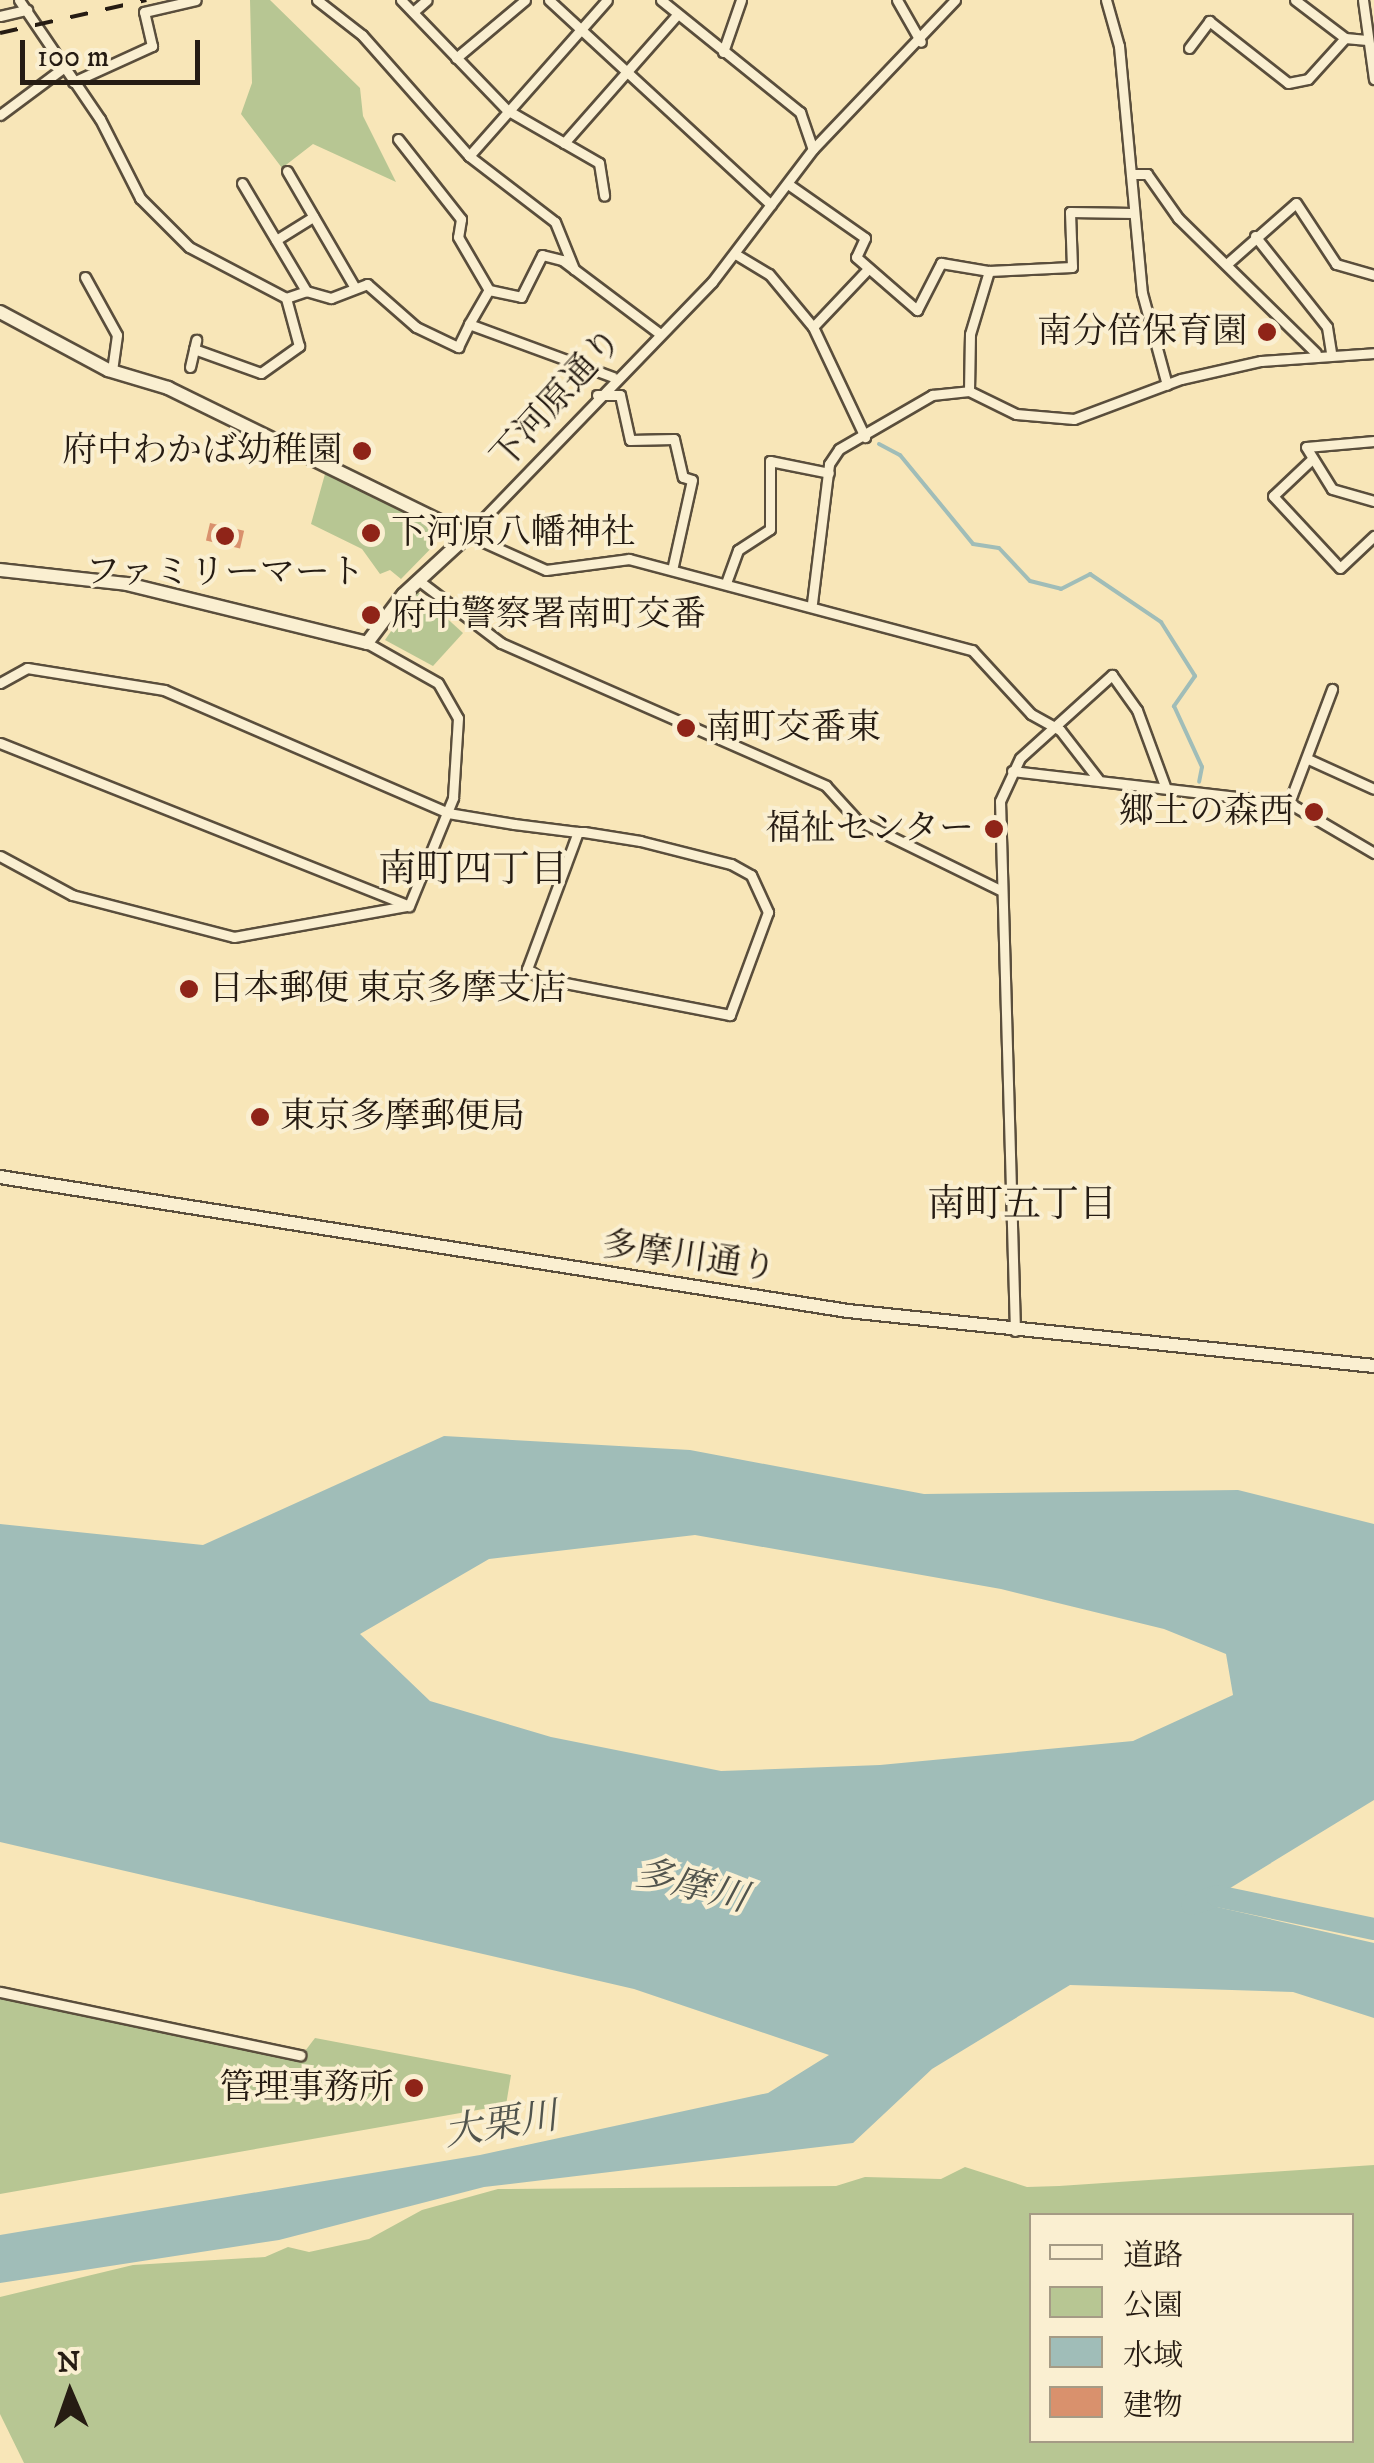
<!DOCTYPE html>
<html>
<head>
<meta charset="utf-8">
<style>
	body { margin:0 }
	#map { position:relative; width:1374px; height:2463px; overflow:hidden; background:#f8e6b8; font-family:"IM FELL DW Pica","Noto Serif JP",serif }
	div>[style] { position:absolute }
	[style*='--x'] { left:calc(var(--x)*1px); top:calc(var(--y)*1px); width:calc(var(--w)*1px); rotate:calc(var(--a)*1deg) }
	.green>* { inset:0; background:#b7c693 }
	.water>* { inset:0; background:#a0bdb8 }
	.stream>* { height:4px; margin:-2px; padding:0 2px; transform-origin:2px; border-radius:2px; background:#a0bdb8 }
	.river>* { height:22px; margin:-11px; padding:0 11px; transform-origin:11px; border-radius:11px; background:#a0bdb8 }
	.building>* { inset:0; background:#d9916d; transform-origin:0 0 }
	.roads { filter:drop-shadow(2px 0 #5a4e3c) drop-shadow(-2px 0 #5a4e3c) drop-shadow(0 2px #5a4e3c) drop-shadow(0 -2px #5a4e3c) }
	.street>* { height:9px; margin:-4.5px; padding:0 4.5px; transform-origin:4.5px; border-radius:4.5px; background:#faefd1 }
	.secondary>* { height:12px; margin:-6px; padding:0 6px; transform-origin:6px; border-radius:6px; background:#faefd1 }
	.rail>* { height:4px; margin-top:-2px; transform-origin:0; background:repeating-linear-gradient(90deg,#261c13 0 18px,transparent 0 36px) }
	.dots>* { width:28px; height:28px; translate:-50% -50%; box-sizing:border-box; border:5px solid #faefd1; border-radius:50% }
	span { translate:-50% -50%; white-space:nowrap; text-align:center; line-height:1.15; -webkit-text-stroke:8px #faefd1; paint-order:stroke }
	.poi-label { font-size:35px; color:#261c13 }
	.right { translate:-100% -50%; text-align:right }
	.left { translate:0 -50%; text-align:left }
	.street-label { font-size:35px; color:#261c13 }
	.neighbourhood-label { font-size:38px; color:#261c13 }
	.water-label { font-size:38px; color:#51544d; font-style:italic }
	.legend { position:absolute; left:1029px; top:2213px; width:325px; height:230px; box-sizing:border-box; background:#faefd1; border:2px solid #a59b85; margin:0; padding:12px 18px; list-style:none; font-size:30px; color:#261c13 }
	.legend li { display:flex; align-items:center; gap:20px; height:50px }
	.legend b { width:50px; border:2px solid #a59b85 }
	.north { position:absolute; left:20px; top:2343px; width:100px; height:100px; -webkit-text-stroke:8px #faefd1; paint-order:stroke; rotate:358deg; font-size:28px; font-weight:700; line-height:40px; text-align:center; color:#261c13 }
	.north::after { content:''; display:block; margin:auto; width:35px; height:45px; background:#261c13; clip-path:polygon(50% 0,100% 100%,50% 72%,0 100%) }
	.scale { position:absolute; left:20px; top:40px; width:180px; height:45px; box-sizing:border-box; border:5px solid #261c13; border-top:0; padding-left:12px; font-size:30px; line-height:35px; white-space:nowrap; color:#261c13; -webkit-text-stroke:8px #faefd1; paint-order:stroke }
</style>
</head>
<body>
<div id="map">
	<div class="green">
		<i style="clip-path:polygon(250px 0,270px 0,360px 88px,363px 116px,396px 182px,313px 144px,282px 168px,241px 114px,252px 83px)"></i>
		<i style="clip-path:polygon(325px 474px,396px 499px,397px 509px,446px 533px,401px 579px,390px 570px,380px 574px,362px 549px,311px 524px)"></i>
		<i style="clip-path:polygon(418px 592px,463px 633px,433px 666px,385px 640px)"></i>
		<i style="clip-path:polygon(0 1997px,299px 2059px,315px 2038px,511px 2075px,506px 2105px,0 2194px)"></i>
		<i style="clip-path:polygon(evenodd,1374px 2165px,1374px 2463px,24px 2463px,0 2414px,0 2297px,133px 2265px,265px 2257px,288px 2247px,309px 2252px,369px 2239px,422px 2210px,498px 2189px,836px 2186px,865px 2177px,941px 2179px,965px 2167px,1027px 2187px,1059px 2186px,1374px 2165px,1032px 2216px,1352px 2216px,1352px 2440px,1032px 2440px,1032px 2216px)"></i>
	</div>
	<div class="water">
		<i style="clip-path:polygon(evenodd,444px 1436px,690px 1450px,924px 1494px,1238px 1490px,1374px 1524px,1374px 1800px,1204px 1904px,1374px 1943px,1374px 2018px,1293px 1992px,1070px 1985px,932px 2069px,853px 2143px,484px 2187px,279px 2240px,0 2283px,0 2235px,480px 2155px,768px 2093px,829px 2055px,634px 1989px,0 1842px,0 1524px,203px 1545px,444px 1436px,695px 1535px,1001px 1589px,1164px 1629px,1226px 1654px,1233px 1695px,1133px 1741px,880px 1765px,721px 1771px,551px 1737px,430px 1701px,360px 1634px,489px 1559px,695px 1535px)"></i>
	</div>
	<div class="stream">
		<i style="--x:879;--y:444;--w:24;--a:28"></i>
		<i style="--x:900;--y:455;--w:115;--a:50.6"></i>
		<i style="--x:973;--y:544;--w:26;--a:9"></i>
		<i style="--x:999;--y:548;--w:45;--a:46.8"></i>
		<i style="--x:1030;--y:581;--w:32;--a:14"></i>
		<i style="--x:1061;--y:589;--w:33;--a:-27"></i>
		<i style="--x:1090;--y:574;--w:86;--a:34.1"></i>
		<i style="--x:1161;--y:622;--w:64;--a:57.8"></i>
		<i style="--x:1195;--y:676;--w:37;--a:125"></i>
		<i style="--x:1174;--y:706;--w:67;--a:65.3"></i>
		<i style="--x:1202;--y:767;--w:15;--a:101"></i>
		<i style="--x:1198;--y:813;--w:14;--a:-90"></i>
	</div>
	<div class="river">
		<i style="--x:1192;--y:1904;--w:26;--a:-18"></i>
		<i style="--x:1217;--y:1896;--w:160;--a:11.9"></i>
	</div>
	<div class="building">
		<i style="left:210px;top:523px;width:35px;height:18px;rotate:13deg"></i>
	</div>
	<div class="roads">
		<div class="street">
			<i style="--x:19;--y:0;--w:144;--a:55.8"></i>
			<i style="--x:100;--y:119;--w:89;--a:63.1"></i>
			<i style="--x:140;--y:198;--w:69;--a:45"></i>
			<i style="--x:189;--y:247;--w:110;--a:27.7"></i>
			<i style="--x:286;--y:298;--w:21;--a:-19"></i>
			<i style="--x:306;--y:291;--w:26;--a:16"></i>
			<i style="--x:331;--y:298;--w:39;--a:-21"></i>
			<i style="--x:367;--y:284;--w:65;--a:41.3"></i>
			<i style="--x:416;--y:327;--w:47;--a:25.5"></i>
			<i style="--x:458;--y:347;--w:25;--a:-64"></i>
			<i style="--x:469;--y:324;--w:153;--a:20.2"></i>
			<i style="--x:317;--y:0;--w:57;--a:37.9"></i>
			<i style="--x:362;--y:35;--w:162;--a:48.5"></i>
			<i style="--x:469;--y:156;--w:108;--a:37.5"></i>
			<i style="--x:555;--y:222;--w:51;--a:68"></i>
			<i style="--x:401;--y:0;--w:153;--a:46.1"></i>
			<i style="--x:507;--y:110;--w:106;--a:29.9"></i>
			<i style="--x:599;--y:163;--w:33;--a:81"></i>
			<i style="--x:549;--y:0;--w:302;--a:42.7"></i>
			<i style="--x:661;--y:0;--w:179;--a:38.9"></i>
			<i style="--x:800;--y:112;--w:39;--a:71"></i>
			<i style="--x:897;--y:0;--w:48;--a:60.3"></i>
			<i style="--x:955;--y:0;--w:206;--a:133.6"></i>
			<i style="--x:813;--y:149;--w:167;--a:127.2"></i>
			<i style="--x:712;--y:282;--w:351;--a:134"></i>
			<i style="--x:468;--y:535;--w:85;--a:24.2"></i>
			<i style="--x:546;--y:570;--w:84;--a:-7.5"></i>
			<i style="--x:629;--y:559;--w:355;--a:14.9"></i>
			<i style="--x:972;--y:650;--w:87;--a:47.3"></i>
			<i style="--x:1031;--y:714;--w:33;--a:29"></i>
			<i style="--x:1060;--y:730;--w:62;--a:52.2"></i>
			<i style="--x:1106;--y:0;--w:48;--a:74.2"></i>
			<i style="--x:1119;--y:46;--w:248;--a:84.7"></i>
			<i style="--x:1142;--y:293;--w:95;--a:74.8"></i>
			<i style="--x:1295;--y:0;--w:63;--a:37.2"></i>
			<i style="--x:1345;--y:38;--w:22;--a:5"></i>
			<i style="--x:1363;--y:0;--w:80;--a:82.1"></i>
			<i style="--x:413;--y:12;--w:18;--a:-41"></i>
			<i style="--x:0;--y:16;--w:28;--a:-13"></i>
			<i style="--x:1189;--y:48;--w:34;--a:-53"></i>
			<i style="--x:1209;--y:21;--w:100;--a:38.1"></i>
			<i style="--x:1288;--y:83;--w:20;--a:-11"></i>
			<i style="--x:1308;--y:79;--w:55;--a:-47.9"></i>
			<i style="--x:723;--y:52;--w:55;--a:-70.9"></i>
			<i style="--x:456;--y:58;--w:90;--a:-40"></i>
			<i style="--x:73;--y:82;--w:87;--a:-24.5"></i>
			<i style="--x:152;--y:46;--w:35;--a:-103"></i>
			<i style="--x:144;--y:12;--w:53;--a:-13"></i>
			<i style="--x:0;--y:115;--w:79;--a:-36.7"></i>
			<i style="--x:398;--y:139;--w:102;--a:51.8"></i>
			<i style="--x:461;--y:219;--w:18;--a:99"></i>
			<i style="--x:458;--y:237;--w:61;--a:59.7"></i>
			<i style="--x:564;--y:143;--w:168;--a:-48.6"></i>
			<i style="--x:469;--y:156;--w:208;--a:-48.5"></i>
			<i style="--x:287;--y:171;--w:133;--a:59.8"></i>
			<i style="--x:1131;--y:174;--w:16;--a:0"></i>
			<i style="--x:1147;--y:174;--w:54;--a:54.8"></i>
			<i style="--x:1178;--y:218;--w:193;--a:44.4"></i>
			<i style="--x:242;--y:183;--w:126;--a:59.3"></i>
			<i style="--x:788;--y:184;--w:94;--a:35"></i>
			<i style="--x:865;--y:238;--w:21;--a:115"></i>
			<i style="--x:856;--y:257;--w:81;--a:41"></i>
			<i style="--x:917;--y:310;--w:53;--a:-62.9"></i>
			<i style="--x:941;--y:263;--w:49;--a:9.5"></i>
			<i style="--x:989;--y:271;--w:83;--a:-2.8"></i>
			<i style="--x:1072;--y:267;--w:55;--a:-92.1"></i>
			<i style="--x:1070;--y:212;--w:63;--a:0.9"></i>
			<i style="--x:1255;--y:236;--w:116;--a:51.6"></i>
			<i style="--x:1327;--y:327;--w:25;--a:81"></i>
			<i style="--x:276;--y:240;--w:44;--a:-31.9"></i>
			<i style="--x:737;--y:255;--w:37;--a:31"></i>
			<i style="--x:769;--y:274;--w:69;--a:50.3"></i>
			<i style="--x:813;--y:327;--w:122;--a:64.7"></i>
			<i style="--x:1229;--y:262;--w:89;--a:-41.4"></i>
			<i style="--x:1296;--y:203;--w:73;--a:56.7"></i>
			<i style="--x:1336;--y:264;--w:40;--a:16"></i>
			<i style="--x:85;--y:277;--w:66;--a:61.1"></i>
			<i style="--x:117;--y:335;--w:36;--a:98"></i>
			<i style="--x:469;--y:324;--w:39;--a:-60"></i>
			<i style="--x:489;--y:290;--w:33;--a:12"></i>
			<i style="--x:521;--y:297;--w:47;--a:-63.4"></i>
			<i style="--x:542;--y:255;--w:21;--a:14"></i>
			<i style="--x:562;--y:260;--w:121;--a:37"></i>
			<i style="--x:813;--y:327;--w:80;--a:-46.5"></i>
			<i style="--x:194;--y:349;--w:71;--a:19.7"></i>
			<i style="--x:261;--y:373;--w:47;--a:-35.4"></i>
			<i style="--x:299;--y:346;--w:50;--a:-105.2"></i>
			<i style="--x:190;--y:367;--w:28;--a:-77"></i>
			<i style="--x:969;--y:391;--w:57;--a:-89"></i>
			<i style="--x:970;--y:334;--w:66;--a:-73.2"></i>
			<i style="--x:597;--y:395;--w:23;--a:0"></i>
			<i style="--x:620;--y:395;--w:46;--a:77.5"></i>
			<i style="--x:630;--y:440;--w:44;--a:-1.3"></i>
			<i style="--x:674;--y:439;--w:39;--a:77"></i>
			<i style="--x:683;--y:477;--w:9;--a:18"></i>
			<i style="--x:692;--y:480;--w:92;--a:102.5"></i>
			<i style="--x:1374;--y:441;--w:68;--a:175"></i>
			<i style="--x:1306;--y:447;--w:49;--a:58.2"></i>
			<i style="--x:1332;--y:489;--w:44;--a:15.9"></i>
			<i style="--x:1311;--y:460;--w:52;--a:136.5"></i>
			<i style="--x:1273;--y:496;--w:98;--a:47.1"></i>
			<i style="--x:1340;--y:568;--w:47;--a:-43.3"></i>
			<i style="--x:418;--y:580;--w:104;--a:37.2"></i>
			<i style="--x:501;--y:643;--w:355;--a:23.7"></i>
			<i style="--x:826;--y:786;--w:46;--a:47.6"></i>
			<i style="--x:857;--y:820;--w:161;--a:26.1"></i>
			<i style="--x:726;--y:583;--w:35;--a:-70"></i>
			<i style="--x:738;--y:550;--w:38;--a:-33"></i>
			<i style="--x:770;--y:529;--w:68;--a:-90"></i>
			<i style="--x:770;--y:461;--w:60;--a:11.5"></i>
			<i style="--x:812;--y:603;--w:140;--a:-83"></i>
			<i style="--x:829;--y:464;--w:18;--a:-56"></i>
			<i style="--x:839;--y:449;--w:108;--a:-30.1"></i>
			<i style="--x:932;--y:395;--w:37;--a:-6"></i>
			<i style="--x:969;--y:391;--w:52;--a:26.1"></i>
			<i style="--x:1016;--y:414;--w:58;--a:4.9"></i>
			<i style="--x:1074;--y:419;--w:114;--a:-20.5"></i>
			<i style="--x:1181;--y:379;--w:82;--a:-12.7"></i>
			<i style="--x:1261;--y:361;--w:113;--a:-4"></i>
			<i style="--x:367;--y:643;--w:81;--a:29.4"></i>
			<i style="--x:438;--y:683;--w:40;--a:60.3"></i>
			<i style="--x:458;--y:718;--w:80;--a:93.6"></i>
			<i style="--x:453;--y:798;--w:117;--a:112.2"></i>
			<i style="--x:0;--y:683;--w:31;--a:-29"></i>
			<i style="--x:27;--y:668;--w:139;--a:9.1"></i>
			<i style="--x:164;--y:690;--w:309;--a:23.4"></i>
			<i style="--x:448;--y:813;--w:67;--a:9.5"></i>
			<i style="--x:514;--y:824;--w:64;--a:7.1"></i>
			<i style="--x:578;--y:832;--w:6;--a:0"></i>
			<i style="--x:584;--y:832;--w:57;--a:9.1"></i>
			<i style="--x:640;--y:841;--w:94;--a:14.2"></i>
			<i style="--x:731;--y:864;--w:23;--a:29"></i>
			<i style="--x:751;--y:875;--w:41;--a:65.3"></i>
			<i style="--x:768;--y:912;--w:110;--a:110.3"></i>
			<i style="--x:730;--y:1015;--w:194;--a:-169"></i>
			<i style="--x:540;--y:978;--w:16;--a:-145"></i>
			<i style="--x:527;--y:969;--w:146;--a:-69.6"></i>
			<i style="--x:0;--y:743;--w:440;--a:21.7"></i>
			<i style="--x:1308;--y:759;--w:72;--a:24.4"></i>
			<i style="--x:1012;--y:771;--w:279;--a:6.6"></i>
			<i style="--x:1289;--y:803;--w:99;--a:30.5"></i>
			<i style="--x:1289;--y:803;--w:122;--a:-69.3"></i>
			<i style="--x:0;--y:856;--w:82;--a:28.4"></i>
			<i style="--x:72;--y:895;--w:167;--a:14.5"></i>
			<i style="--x:234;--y:937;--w:175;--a:-10.2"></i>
			<i style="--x:1015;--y:1331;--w:530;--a:-91.62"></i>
			<i style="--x:1000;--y:801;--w:47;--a:-65.1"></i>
			<i style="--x:1020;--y:758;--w:124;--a:-42.1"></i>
			<i style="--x:1112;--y:675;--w:43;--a:54.5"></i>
			<i style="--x:1137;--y:710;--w:81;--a:69.8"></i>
			<i style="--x:0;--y:1992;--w:307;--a:11.9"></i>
		</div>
		<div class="secondary">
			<i style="--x:0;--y:312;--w:123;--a:28.2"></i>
			<i style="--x:108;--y:370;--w:63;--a:16.7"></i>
			<i style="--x:168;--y:388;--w:334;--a:26.1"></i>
			<i style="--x:468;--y:535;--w:88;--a:137.3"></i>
			<i style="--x:403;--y:595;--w:60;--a:126.9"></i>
			<i style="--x:367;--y:643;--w:247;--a:-166.2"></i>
			<i style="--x:127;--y:584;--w:128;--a:-173.7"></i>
			<i style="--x:0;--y:1177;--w:859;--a:8.98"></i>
			<i style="--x:848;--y:1311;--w:529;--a:5.97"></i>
		</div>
	</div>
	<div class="rail">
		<i style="--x:0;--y:33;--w:150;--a:-12.7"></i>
	</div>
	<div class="dots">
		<i style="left:1267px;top:332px;background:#8f2418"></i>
		<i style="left:362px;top:451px;background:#8f2418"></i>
		<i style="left:371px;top:533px;background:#8f2418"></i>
		<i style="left:225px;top:536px;background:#8f2418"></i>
		<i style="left:371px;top:615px;background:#8f2418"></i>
		<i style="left:686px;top:728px;background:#8f2418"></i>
		<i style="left:1314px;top:812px;background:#8f2418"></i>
		<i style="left:994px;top:829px;background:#8f2418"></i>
		<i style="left:189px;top:989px;background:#8f2418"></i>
		<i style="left:260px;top:1117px;background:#8f2418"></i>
		<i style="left:414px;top:2088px;background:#8f2418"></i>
	</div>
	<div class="poi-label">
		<span class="right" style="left:1247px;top:332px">南分倍保育園</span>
		<span class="right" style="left:342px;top:451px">府中わかば幼稚園</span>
		<span class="left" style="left:391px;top:533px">下河原八幡神社</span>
		<span style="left:225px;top:573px">ファミリーマート</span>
		<span class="left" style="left:391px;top:615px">府中警察署南町交番</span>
		<span class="left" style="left:706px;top:728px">南町交番東</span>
		<span class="right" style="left:1294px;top:812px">郷土の森西</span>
		<span class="right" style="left:974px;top:829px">福祉センター</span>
		<span class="left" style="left:209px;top:989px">日本郵便 東京多摩支店</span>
		<span class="left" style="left:280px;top:1117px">東京多摩郵便局</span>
		<span class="right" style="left:394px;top:2088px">管理事務所</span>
	</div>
	<div class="street-label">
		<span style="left:557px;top:399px;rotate:-48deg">下河原通り</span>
		<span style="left:689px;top:1257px;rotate:8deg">多摩川通り</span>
	</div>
	<div class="neighbourhood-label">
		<span style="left:473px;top:871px">南町四丁目</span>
		<span style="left:1022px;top:1206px">南町五丁目</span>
	</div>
	<div class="water-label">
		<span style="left:691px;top:1887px;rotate:14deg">多摩川</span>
		<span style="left:501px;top:2126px;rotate:-9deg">大栗川</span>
	</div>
	<ul class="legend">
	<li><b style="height:12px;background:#faefd1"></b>道路</li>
	<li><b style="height:28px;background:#b7c693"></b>公園</li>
	<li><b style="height:28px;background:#a0bdb8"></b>水域</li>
	<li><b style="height:28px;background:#d9916d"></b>建物</li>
	</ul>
	<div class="north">N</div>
	<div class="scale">100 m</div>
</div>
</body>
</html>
